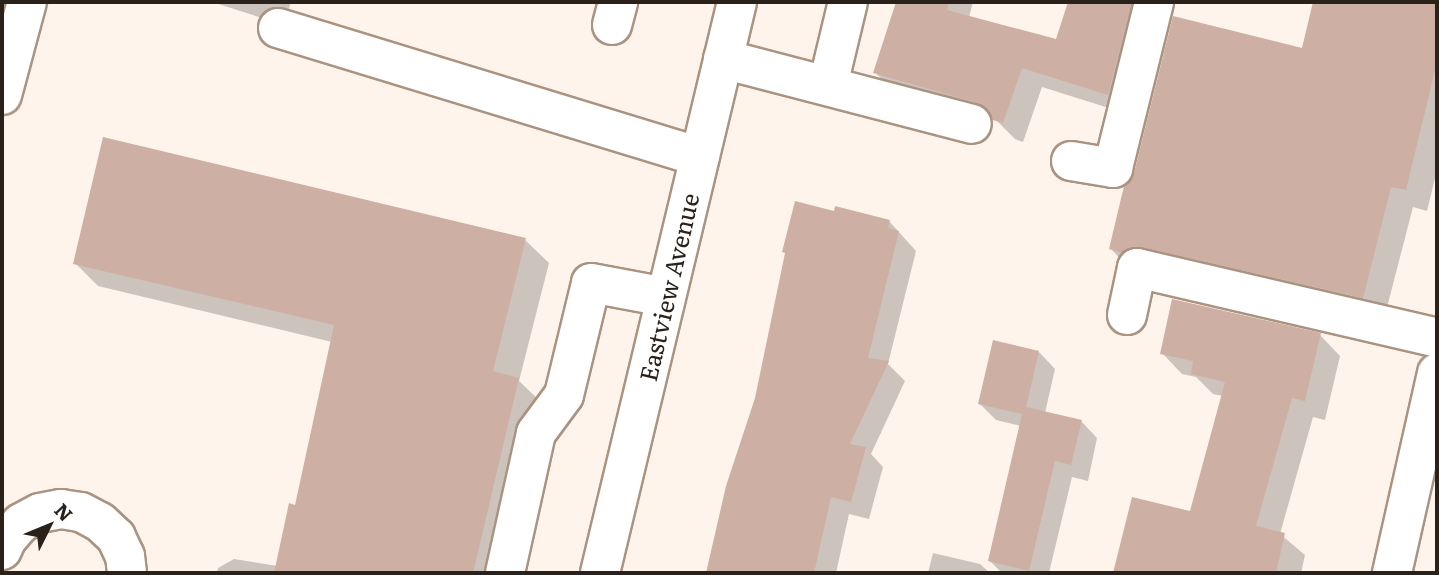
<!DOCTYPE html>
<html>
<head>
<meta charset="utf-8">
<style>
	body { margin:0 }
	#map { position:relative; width:1439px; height:575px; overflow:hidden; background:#fff4ec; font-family:Literata,serif }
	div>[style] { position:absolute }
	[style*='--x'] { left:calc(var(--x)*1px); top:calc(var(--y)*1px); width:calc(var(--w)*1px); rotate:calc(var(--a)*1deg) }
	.shadow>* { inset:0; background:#0003 }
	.building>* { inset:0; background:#cdafa4 }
	.roads { filter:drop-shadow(2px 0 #aa9381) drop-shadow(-2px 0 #aa9381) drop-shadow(0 2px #aa9381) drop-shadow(0 -2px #aa9381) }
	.minor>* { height:38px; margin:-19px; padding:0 19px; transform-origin:19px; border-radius:19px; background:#fff }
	span { translate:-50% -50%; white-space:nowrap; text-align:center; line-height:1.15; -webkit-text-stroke:7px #fff; paint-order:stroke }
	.street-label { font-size:24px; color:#2a221a }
	.frame { position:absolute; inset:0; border:4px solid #2a221a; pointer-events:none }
	.north { position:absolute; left:14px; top:491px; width:70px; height:70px; -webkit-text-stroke:5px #fff; paint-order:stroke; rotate:47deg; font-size:19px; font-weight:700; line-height:28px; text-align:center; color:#2a221a }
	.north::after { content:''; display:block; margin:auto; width:24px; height:32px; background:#2a221a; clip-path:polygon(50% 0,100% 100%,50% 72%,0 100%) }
</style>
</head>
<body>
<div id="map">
	<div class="shadow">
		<i style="clip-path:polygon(212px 2px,291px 2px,284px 25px)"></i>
		<i style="clip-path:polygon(898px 2px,973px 2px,969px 17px,1057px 41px,1069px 2px,1149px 2px,1128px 114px,1042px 87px,1023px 142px,1015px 139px,997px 121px,894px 92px,875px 72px)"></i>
		<i style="clip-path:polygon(1315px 2px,1437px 2px,1437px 170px,1427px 211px,1413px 207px,1384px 319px,1132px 271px,1111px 249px,1303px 50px)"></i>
		<i style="clip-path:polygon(835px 213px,889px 221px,916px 251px,888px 364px,905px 381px,871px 454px,883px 467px,869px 519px,849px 514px,836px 573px,708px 573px,728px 485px)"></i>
		<i style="clip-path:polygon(525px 240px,549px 263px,519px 381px,542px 403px,501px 573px,217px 573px,218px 568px,234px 559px,278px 566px,297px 507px,332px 342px,98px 286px,75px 263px)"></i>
		<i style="clip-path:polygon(1320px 335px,1340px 356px,1325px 420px,1313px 417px,1280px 534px,1305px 555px,1301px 573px,1115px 573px,1133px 499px,1191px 513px,1223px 396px,1213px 394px,1196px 377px,1182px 374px,1162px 353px)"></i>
		<i style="clip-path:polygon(1039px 352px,1055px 369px,1045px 413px,1081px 421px,1097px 438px,1088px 481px,1072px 477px,1049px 573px,1002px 573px,990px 561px,1021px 426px,996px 420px,980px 404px)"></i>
		<i style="clip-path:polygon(933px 553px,980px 564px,990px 573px,928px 573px)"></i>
	</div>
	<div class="building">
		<i style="clip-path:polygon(896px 2px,949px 2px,947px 10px,1056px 39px,1068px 2px,1132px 2px,1108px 95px,1022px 68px,1003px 123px,993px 120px,988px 109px,978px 103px,873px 73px)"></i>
		<i style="clip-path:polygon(1313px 2px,1437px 2px,1437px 62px,1406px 190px,1391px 187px,1363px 298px,1142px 247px,1131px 247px,1122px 253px,1109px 249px,1124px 186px,1134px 173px,1173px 16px,1302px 48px)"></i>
		<i style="clip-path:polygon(103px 137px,526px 238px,493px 371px,519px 378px,473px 573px,274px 573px,289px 503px,295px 505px,334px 325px,73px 264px)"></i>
		<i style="clip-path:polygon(795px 201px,834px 211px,835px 206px,890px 220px,888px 228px,899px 231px,868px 358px,889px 361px,850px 444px,866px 447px,851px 502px,831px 497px,814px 573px,706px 573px,726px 486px,755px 398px,785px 253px,782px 252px)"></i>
		<i style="clip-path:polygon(1172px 299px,1321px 333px,1305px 401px,1292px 398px,1256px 526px,1285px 533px,1276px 573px,1113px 573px,1132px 497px,1190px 511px,1225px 382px,1191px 374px,1193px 361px,1160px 354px)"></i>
		<i style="clip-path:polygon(993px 340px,1039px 351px,1026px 407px,1082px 420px,1071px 465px,1055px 461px,1029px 571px,988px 561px,1022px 414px,978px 404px)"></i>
	</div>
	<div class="roads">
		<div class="minor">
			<i style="--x:612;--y:25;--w:24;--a:-75"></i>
			<i style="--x:278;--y:28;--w:441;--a:17"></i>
			<i style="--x:723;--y:59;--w:257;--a:14.6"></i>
			<i style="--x:828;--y:85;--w:85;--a:-76.5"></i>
			<i style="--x:2;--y:95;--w:96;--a:-75"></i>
			<i style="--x:1071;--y:161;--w:43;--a:9.5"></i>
			<i style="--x:1113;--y:168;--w:171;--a:-76.1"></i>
			<i style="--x:1127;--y:315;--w:48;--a:-78"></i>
			<i style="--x:1137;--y:268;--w:308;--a:13.1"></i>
			<i style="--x:2;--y:550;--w:12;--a:-66"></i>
			<i style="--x:7;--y:539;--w:21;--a:-49"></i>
			<i style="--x:21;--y:523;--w:21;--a:-28"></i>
			<i style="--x:40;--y:513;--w:21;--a:-11"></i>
			<i style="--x:61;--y:509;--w:20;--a:9"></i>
			<i style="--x:81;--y:512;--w:21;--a:28"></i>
			<i style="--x:100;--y:522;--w:22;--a:43"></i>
			<i style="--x:116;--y:537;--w:21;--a:65"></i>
			<i style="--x:125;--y:556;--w:17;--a:83"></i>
			<i style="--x:505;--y:573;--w:143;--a:-77.5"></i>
			<i style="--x:536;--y:433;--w:47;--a:-53.6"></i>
			<i style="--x:564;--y:395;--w:115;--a:-76.4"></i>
			<i style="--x:591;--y:283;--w:76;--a:10.6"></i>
			<i style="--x:600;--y:573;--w:587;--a:-76.51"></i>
			<i style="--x:1392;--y:573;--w:205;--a:-77.3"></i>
		</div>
	</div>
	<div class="street-label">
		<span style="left:668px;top:287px;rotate:-77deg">Eastview Avenue</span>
	</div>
	<div class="frame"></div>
	<div class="north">N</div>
</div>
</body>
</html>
